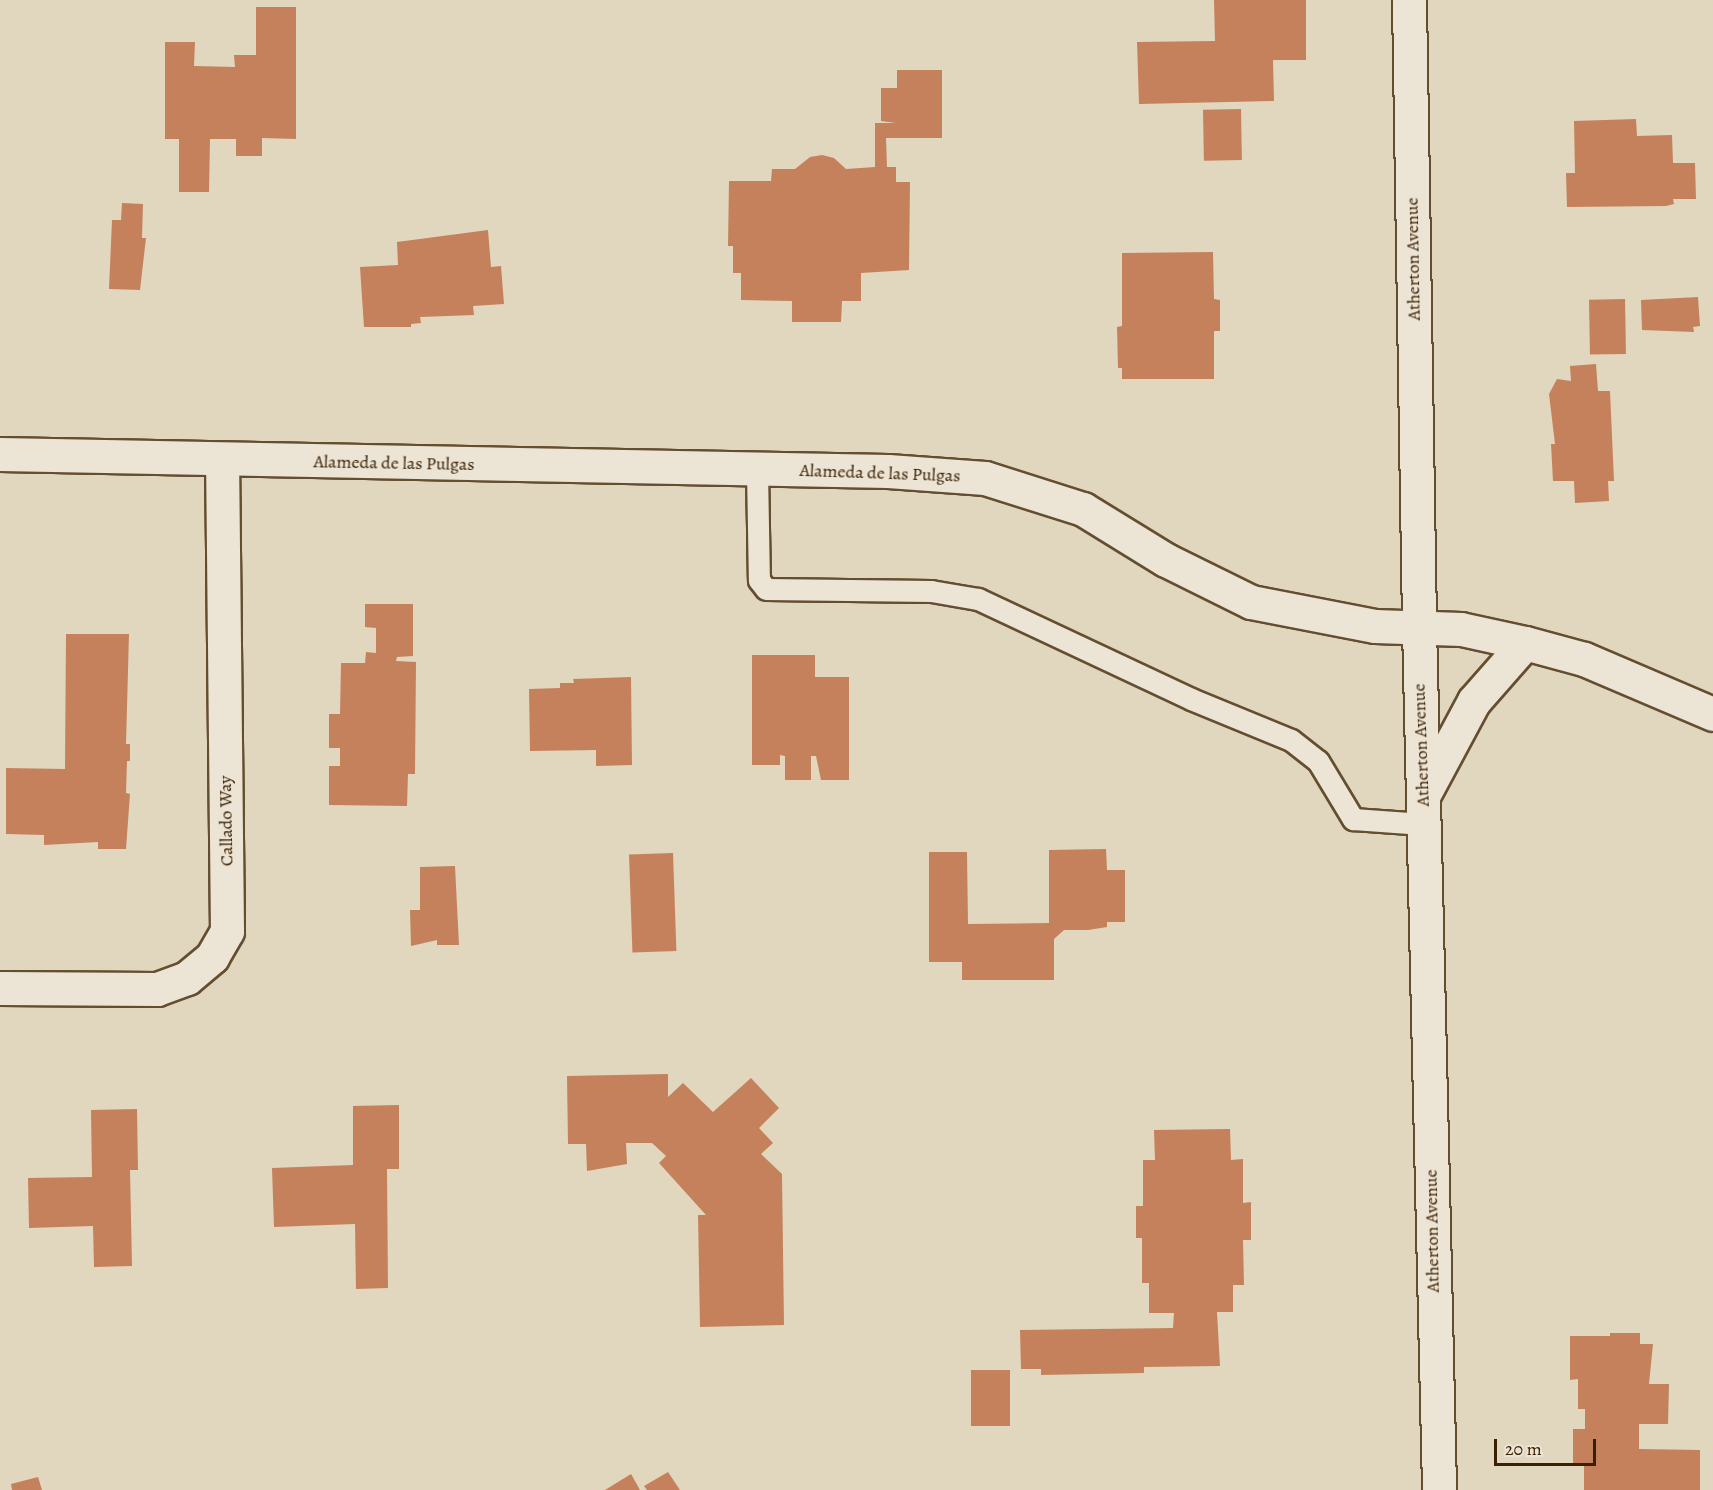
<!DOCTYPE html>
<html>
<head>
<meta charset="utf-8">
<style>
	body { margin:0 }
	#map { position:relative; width:1713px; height:1490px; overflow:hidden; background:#e1d6be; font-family:Alegreya,serif }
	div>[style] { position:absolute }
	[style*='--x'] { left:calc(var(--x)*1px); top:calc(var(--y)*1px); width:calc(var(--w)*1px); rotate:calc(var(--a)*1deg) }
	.building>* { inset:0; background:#c5815b; transform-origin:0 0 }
	.roads { filter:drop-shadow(2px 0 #644e30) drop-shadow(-2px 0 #644e30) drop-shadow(0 2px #644e30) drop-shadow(0 -2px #644e30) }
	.lane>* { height:21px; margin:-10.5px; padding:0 10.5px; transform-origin:10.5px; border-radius:10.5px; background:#ece4d5 }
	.street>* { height:33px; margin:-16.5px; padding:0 16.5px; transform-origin:16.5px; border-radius:16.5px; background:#ece4d5 }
	.secondary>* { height:33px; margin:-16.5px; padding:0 16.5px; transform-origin:16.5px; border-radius:16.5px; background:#ece4d5 }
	span { translate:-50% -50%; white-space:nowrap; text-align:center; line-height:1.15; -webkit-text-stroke:5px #ece4d5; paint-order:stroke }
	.street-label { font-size:18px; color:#3a2001 }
	.scale { position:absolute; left:1494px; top:1439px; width:102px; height:27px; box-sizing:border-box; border:3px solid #3a2001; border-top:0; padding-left:8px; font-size:18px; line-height:21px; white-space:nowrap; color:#3a2001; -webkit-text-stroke:4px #ece4d5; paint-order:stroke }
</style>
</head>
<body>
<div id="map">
	<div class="building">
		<i style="clip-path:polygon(1214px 0,1306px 0,1306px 60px,1273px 60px,1274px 101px,1139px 104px,1137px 42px,1215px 41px)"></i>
		<i style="clip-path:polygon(256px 7px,296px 7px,296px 139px,262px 138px,262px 156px,236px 156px,236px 139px,210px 139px,209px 192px,179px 192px,179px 139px,165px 139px,165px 42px,195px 42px,194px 66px,235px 67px,234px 55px,256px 55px)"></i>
		<i style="clip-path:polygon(897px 70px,942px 70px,942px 138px,886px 138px,887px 167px,896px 167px,896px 182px,910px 182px,909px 270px,861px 273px,861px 301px,842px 301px,841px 322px,792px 322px,792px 301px,741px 300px,741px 273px,733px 273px,733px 246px,728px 246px,729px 181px,771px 181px,772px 169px,795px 169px,810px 157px,822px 155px,834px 158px,846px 169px,875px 167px,875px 123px,896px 123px,881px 121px,881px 88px,897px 88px)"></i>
		<i style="left:1241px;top:109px;width:51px;height:38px;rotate:89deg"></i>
		<i style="clip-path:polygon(1636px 119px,1637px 136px,1672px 135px,1673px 163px,1695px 163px,1696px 199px,1673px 199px,1674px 204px,1666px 206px,1567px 207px,1566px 173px,1575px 173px,1574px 121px)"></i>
		<i style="clip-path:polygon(122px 203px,143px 204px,142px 238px,146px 238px,140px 290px,109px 289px,112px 220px,121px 220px)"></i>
		<i style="clip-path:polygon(488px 230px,491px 267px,501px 266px,504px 304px,473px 306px,474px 315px,420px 317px,421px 323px,411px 324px,411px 327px,364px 327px,360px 267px,398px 265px,397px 242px)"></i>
		<i style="clip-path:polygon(1213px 252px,1214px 299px,1220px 300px,1220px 331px,1214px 331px,1214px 379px,1122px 379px,1122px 368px,1118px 368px,1117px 327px,1122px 326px,1122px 253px)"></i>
		<i style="clip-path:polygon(1698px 297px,1700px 326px,1693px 327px,1694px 332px,1642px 330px,1641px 300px)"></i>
		<i style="left:1625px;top:299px;width:55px;height:36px;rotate:89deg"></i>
		<i style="clip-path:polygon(1596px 364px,1598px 391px,1610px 391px,1614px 481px,1608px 481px,1609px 501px,1575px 503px,1574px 481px,1553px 481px,1551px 444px,1555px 444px,1549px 394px,1557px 379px,1571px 381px,1570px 366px)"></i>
		<i style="clip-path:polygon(365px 604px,413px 604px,413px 656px,397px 657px,396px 661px,416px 662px,415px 774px,408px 774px,407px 806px,329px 805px,329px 766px,340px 766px,340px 748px,329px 748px,329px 714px,340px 714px,341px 663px,365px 663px,366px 652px,376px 653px,376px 628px,365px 627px)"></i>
		<i style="clip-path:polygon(66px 634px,129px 634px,126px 744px,130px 744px,130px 761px,127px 761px,126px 793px,130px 794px,126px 849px,98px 849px,98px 842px,44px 845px,44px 835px,6px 834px,6px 768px,65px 769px)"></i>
		<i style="clip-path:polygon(752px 655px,815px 655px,815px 677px,849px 677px,849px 780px,821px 780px,816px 756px,811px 756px,811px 780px,785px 780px,785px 756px,780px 755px,780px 765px,752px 765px)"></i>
		<i style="clip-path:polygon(631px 677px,632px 765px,596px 766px,596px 750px,530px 751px,529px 689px,560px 688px,560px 683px,574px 683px,573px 679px)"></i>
		<i style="clip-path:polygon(1106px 849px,1107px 870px,1125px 870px,1125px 922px,1107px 922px,1107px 927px,1088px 930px,1064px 930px,1054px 939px,1054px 980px,962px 980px,962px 962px,929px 962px,929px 852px,967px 852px,968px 924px,1049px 923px,1049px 850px)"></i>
		<i style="left:673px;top:853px;width:98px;height:44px;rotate:88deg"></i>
		<i style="clip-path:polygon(455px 866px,459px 945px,437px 945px,437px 940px,411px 946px,410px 910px,420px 910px,420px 867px)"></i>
		<i style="clip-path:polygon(668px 1074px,668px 1097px,683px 1083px,713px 1112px,751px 1078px,779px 1108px,759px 1128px,773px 1143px,761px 1154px,782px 1174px,784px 1325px,700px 1327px,698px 1215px,706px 1215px,659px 1163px,666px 1156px,652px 1143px,626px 1143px,627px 1164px,587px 1171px,586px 1144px,568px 1144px,567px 1076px)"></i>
		<i style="clip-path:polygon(399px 1105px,399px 1169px,387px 1169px,388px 1288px,356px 1289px,355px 1224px,274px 1227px,272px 1168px,353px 1165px,353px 1106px)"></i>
		<i style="clip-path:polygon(137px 1109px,138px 1170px,130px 1170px,132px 1266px,94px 1267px,93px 1226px,29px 1228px,28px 1178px,92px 1177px,91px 1110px)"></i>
		<i style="clip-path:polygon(1230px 1129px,1231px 1160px,1243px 1159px,1243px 1203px,1251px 1202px,1251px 1240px,1243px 1240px,1244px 1285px,1233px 1285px,1233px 1312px,1217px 1312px,1220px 1366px,1144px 1367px,1144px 1373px,1041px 1375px,1041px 1369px,1021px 1369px,1020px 1330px,1173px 1328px,1174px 1313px,1149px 1313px,1149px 1283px,1142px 1283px,1142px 1238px,1136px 1238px,1136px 1206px,1143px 1206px,1143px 1160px,1155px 1160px,1154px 1130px)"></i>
		<i style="clip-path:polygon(1610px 1333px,1640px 1333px,1640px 1344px,1653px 1344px,1649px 1384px,1669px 1384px,1668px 1424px,1639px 1424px,1639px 1449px,1700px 1450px,1700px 1490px,1584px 1490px,1584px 1464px,1573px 1464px,1573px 1429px,1585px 1429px,1585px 1409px,1578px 1409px,1578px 1379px,1570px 1380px,1570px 1336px,1610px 1336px)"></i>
		<i style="left:971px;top:1370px;width:39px;height:56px"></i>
		<i style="clip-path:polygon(668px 1472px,680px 1490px,647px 1490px,644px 1486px)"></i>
		<i style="clip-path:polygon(631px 1474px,640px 1490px,605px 1490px)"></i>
		<i style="clip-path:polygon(38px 1477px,42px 1490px,12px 1490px,11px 1484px)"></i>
	</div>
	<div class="roads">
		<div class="lane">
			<i style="--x:757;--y:470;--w:110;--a:89"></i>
			<i style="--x:759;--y:580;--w:11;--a:52"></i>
			<i style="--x:766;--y:589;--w:165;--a:0.7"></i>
			<i style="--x:931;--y:591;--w:48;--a:9.7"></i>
			<i style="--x:978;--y:599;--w:235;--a:25.1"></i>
			<i style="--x:1191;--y:699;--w:108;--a:22.3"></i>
			<i style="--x:1291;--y:740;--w:34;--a:38"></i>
			<i style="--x:1318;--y:761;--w:68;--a:58.9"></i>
			<i style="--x:1353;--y:819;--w:70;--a:4.1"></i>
		</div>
		<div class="street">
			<i style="--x:1409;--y:0;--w:626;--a:89.08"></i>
			<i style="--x:0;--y:988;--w:157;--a:0.4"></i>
			<i style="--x:157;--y:989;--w:32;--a:-20"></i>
			<i style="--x:187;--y:978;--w:33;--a:-40"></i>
			<i style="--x:212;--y:957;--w:30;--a:-60"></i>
			<i style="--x:227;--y:931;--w:471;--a:-90.6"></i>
		</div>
		<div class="secondary">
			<i style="--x:0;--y:454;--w:888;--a:1.1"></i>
			<i style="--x:888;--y:471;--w:97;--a:4.1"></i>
			<i style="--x:985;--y:478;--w:103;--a:17.6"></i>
			<i style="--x:1083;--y:509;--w:97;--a:31.6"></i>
			<i style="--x:1166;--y:560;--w:95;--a:26.3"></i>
			<i style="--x:1251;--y:602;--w:126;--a:11"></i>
			<i style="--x:1375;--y:626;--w:86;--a:2"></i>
			<i style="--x:1461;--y:629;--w:66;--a:12.3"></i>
			<i style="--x:1525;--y:643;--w:61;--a:15.2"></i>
			<i style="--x:1584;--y:659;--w:140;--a:23.1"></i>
			<i style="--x:1419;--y:626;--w:864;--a:88.67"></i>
			<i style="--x:1423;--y:796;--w:108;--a:-61.8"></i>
			<i style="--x:1474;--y:701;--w:77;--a:-48.7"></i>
		</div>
	</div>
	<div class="street-label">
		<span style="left:1413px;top:259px;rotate:-91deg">Atherton Avenue</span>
		<span style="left:394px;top:463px;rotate:1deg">Alameda de las Pulgas</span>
		<span style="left:880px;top:473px;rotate:2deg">Alameda de las Pulgas</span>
		<span style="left:1421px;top:745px;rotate:-92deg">Atherton Avenue</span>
		<span style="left:226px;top:821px;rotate:-91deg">Callado Way</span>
		<span style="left:1432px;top:1231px;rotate:-91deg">Atherton Avenue</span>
	</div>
	<div class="scale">20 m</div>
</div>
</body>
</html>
